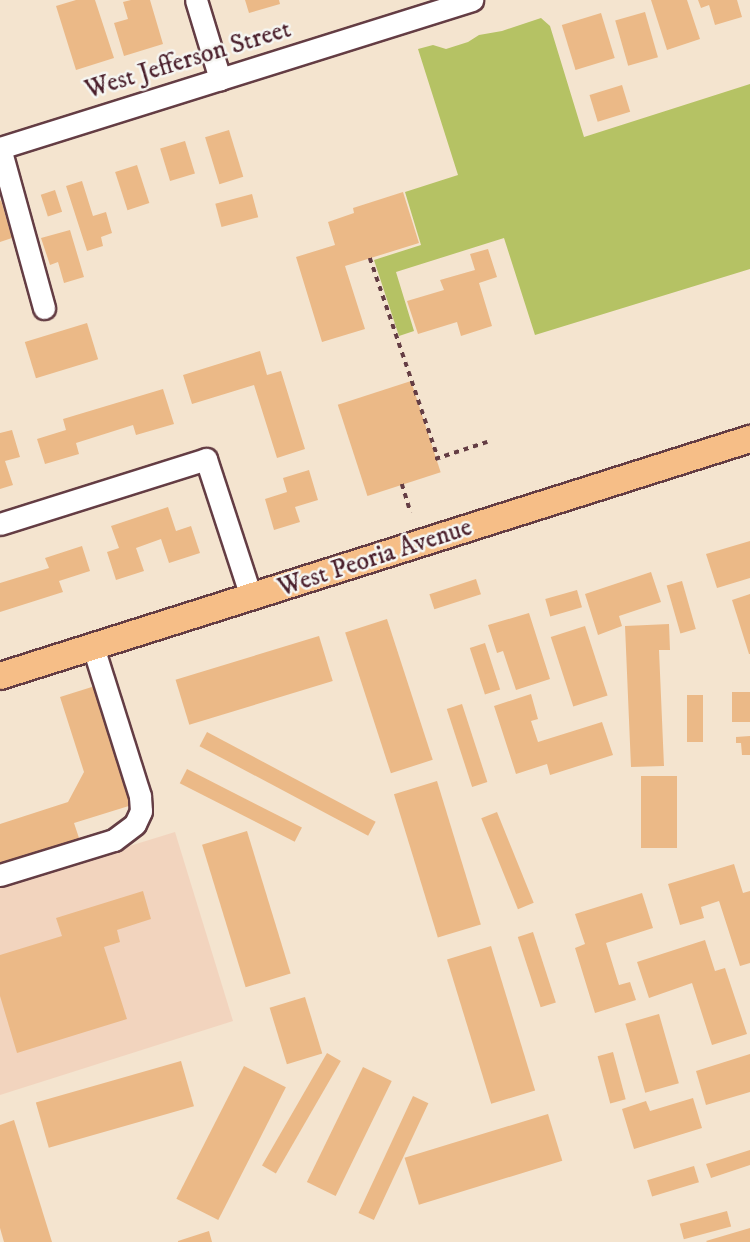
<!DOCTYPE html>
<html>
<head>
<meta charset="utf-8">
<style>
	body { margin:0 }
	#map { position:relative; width:750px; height:1242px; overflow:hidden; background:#f4e4cf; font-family:"IM FELL DW Pica",serif }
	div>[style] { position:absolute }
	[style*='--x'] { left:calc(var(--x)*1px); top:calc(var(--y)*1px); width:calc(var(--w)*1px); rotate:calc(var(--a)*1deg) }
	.built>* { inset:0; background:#f2d4be }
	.green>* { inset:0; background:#b5c264 }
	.building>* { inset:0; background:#ebb987; transform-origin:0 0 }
	.path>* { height:3.5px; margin-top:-1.75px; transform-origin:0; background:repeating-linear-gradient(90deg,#643d44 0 5px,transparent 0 10px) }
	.roads { filter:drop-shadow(2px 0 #643d44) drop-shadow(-2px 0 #643d44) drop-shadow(0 2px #643d44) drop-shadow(0 -2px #643d44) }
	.minor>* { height:21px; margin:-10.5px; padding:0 10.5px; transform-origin:10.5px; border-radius:10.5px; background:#fff }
	.major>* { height:26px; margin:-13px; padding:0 13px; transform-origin:13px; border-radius:13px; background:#f6be87 }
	span { translate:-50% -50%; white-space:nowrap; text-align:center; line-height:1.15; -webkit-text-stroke:5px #f6f6f2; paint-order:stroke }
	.street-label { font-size:26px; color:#4a1f2b }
</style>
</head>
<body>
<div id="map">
	<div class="built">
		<i style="clip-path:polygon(175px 832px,233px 1021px,0 1095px,0 886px)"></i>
	</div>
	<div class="green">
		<i style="clip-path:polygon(541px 18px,550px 26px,584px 137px,750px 84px,750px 269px,535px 335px,504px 238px,396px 272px,414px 331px,399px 336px,374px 260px,421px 245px,405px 192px,458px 175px,418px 49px,433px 45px,446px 49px,468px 42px,479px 35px,502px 31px)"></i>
	</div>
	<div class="building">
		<i style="clip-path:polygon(76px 0,95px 0,114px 58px,76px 70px,56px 6px)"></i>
		<i style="clip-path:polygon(131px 0,150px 0,163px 44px,124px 56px,114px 23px,128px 19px,123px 2px)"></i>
		<i style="clip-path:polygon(245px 0,279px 0,280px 4px,249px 13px)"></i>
		<i style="clip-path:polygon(651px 0,687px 0,700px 39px,667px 50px)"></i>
		<i style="clip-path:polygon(698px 0,737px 0,742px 17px,715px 25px,709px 5px,701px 8px)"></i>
		<i style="left:645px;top:12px;width:47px;height:31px;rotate:74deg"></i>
		<i style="left:601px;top:13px;width:47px;height:41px;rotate:73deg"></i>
		<i style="left:622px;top:85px;width:28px;height:34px;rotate:73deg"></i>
		<i style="left:229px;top:130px;width:49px;height:25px;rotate:73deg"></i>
		<i style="left:185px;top:141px;width:34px;height:26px;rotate:73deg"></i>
		<i style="left:137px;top:165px;width:40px;height:23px;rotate:72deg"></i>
		<i style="clip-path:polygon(82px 181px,93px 216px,106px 212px,112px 233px,101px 237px,103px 246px,87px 251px,66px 186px)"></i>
		<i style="left:55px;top:190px;width:23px;height:15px;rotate:72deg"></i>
		<i style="clip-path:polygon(403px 192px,419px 243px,345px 266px,365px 329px,322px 342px,296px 257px,335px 245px,328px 222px,354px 213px,353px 208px)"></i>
		<i style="left:252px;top:194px;width:24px;height:38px;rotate:75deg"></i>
		<i style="clip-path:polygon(1px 200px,12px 238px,0 242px,0 201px)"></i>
		<i style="clip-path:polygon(70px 230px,84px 277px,64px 283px,58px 262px,50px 265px,41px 238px)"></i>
		<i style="clip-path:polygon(488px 249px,497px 277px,479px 283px,492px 326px,461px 336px,457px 322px,418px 334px,407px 301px,444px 290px,440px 280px,475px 270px,470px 254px)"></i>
		<i style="left:87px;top:323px;width:38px;height:65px;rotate:73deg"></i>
		<i style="clip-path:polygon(260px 351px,267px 375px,281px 371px,305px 449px,277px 458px,254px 385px,192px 404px,183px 375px)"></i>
		<i style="left:411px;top:381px;width:96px;height:77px;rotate:72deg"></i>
		<i style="clip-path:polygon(163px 389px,174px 424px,136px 435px,133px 425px,76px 443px,79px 454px,45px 464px,37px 439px,66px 430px,63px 419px)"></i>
		<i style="clip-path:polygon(12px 430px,20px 457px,5px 461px,13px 485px,0 489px,0 433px)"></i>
		<i style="clip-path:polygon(309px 470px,318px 500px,295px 507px,300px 522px,274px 530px,265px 499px,287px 492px,283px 478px)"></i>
		<i style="clip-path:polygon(168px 507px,176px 531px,191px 526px,200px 553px,169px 563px,161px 539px,136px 548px,144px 571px,116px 580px,107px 552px,119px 548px,111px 526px)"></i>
		<i style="clip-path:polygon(750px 541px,750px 578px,717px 588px,706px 554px)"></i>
		<i style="clip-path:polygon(82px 546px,90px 571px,59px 581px,63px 592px,0 612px,0 583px,49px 568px,45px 558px)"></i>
		<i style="clip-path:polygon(651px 572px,661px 602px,619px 616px,622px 626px,598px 635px,585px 594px)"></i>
		<i style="left:476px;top:579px;width:16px;height:49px;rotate:72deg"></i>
		<i style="left:682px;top:581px;width:50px;height:16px;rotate:74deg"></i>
		<i style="left:577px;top:590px;width:18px;height:33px;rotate:74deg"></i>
		<i style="clip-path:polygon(750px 594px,750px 654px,749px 654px,732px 600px)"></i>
		<i style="clip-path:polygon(529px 613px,550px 679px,516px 690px,503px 651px,497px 653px,488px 625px)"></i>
		<i style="left:387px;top:619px;width:148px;height:44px;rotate:72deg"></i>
		<i style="clip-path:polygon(669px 624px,670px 650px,659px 650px,664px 766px,631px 767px,625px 626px)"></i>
		<i style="left:585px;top:626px;width:73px;height:36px;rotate:72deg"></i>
		<i style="left:319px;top:636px;width:47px;height:150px;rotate:73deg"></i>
		<i style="left:485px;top:643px;width:49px;height:16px;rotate:72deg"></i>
		<i style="clip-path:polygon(95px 686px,132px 805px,74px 823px,80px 841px,0 866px,0 824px,68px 802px,84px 772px,60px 697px)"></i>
		<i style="left:732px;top:692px;width:18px;height:30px"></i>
		<i style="clip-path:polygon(531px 694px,538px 719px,531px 721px,538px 742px,602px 722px,613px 755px,550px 775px,547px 764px,516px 774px,494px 706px)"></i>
		<i style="left:687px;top:695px;width:16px;height:47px"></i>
		<i style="left:462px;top:704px;width:82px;height:16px;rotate:72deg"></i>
		<i style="left:207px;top:732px;width:191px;height:16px;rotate:28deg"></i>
		<i style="clip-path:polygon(750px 736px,750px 755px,742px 755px,741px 743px,736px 743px,736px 737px)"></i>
		<i style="left:187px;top:769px;width:129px;height:16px;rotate:27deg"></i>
		<i style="left:641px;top:776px;width:36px;height:72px"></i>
		<i style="left:437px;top:781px;width:150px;height:45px;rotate:73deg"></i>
		<i style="left:497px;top:812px;width:98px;height:17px;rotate:68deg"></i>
		<i style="left:247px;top:831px;width:149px;height:47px;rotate:73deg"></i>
		<i style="clip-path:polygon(734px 864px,743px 893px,750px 891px,750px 963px,740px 966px,719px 901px,701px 907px,704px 918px,680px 925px,668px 884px)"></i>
		<i style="clip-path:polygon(143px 891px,151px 919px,117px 930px,120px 942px,104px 947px,127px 1019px,17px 1053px,0 996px,0 955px,62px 936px,56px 918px)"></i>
		<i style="clip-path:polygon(642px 893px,653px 928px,606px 943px,619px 985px,630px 982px,636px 1000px,595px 1013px,575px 948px,585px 944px,575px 914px)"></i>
		<i style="left:533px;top:932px;width:74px;height:16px;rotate:72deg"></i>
		<i style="clip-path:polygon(705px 940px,715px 971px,725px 968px,747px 1034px,712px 1045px,692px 983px,649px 998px,637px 962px)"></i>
		<i style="left:491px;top:946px;width:151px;height:46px;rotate:73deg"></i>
		<i style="left:305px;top:997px;width:59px;height:37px;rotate:73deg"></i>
		<i style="left:659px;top:1014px;width:72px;height:35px;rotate:74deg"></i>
		<i style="left:613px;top:1052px;width:49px;height:16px;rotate:75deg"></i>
		<i style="left:327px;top:1053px;width:16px;height:130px;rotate:30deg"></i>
		<i style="clip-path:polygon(750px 1054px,750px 1092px,706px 1105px,696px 1071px)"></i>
		<i style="left:181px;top:1061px;width:47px;height:151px;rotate:74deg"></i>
		<i style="left:244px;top:1066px;width:47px;height:149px;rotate:27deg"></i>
		<i style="left:363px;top:1067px;width:32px;height:128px;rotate:26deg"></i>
		<i style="left:413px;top:1096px;width:17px;height:129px;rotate:25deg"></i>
		<i style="clip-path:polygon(693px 1098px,702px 1128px,634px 1149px,622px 1109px,646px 1101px,650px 1111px)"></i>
		<i style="left:548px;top:1114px;width:49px;height:150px;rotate:73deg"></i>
		<i style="clip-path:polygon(14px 1120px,52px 1242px,4px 1242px,0 1228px,0 1125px)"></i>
		<i style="clip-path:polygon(750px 1150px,750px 1165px,711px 1178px,706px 1164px)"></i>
		<i style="left:694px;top:1166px;width:17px;height:49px;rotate:73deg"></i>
		<i style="left:727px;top:1211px;width:16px;height:49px;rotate:75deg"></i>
		<i style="clip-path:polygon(750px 1228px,750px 1242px,707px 1242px,706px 1241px)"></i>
		<i style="clip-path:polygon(209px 1231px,212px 1242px,178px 1242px,178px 1241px)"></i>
	</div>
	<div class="path">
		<i style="--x:370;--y:258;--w:211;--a:71.2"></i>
		<i style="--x:435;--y:459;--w:55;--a:-18.1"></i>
		<i style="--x:402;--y:484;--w:30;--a:73"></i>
	</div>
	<div class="roads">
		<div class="minor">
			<i style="--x:196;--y:0;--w:83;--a:73.1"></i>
			<i style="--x:0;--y:148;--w:495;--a:-17.4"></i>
			<i style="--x:0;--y:148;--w:166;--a:74.6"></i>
			<i style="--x:0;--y:524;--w:216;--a:-17.5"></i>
			<i style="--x:206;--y:459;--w:145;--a:71.9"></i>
			<i style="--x:0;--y:875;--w:119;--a:-17.1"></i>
			<i style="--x:114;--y:840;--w:26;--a:-37"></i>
			<i style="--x:135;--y:824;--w:14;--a:-65"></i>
			<i style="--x:141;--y:811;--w:15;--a:-94"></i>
			<i style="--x:140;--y:796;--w:156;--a:-107.5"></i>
		</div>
		<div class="major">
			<i style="--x:0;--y:676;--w:787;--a:-17.54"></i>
		</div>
	</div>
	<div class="street-label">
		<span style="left:188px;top:60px;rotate:-17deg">West Jefferson Street</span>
		<span style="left:375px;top:558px;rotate:-18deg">West Peoria Avenue</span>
	</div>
</div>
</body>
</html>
